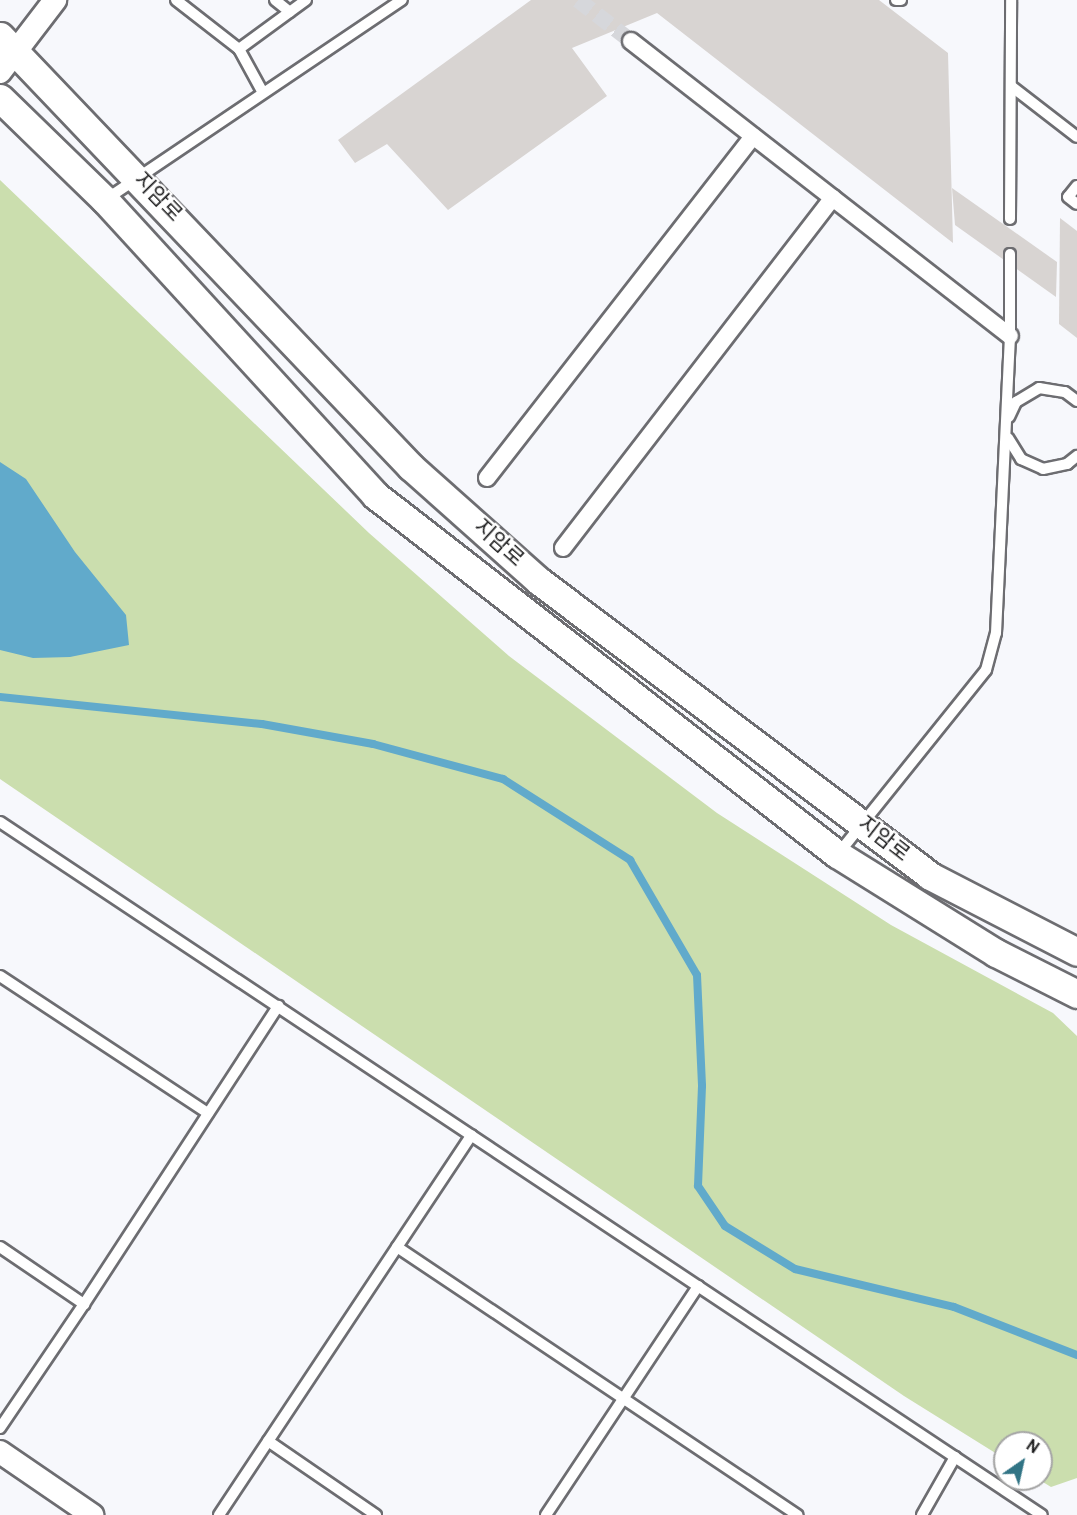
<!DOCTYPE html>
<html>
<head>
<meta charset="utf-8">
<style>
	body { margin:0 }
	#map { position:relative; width:1077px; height:1515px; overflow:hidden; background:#f7f8fc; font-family:Overpass,"Noto Sans KR",sans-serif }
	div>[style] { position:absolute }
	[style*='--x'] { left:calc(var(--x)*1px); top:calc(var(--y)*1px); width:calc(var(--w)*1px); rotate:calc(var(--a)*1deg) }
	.green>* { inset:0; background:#cbdeae }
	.water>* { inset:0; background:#61aacb }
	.stream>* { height:8px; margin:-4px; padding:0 4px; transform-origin:4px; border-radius:4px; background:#61aacb }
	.building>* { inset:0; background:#d8d4d2 }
	.pedestrian-tunnel>* { height:16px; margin-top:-8px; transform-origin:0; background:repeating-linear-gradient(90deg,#d6d7db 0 16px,transparent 0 24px) }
	.roads { filter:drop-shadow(2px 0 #6d6d71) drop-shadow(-2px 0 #6d6d71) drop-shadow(0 2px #6d6d71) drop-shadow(0 -2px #6d6d71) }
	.service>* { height:10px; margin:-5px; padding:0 5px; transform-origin:5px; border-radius:5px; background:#fff }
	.pedestrian>* { height:16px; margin:-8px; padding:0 8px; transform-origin:8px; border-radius:8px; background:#fff }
	.minor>* { height:22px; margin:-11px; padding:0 11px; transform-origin:11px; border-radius:11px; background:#fff }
	.tertiary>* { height:27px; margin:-13.5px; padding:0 13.5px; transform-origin:13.5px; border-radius:13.5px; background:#fff }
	span { translate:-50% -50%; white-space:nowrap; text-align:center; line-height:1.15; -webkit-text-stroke:4.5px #fff; paint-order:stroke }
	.street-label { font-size:21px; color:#1d1d1e }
	.north { position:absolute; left:993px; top:1431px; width:60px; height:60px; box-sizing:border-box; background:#fff; border:2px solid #a5a5a5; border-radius:50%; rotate:34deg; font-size:16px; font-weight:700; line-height:24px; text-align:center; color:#1d1d1e }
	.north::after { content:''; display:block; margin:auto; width:21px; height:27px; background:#317485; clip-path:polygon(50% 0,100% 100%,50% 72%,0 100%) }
</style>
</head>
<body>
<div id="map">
	<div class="green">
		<i style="clip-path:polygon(0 180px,369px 533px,509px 656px,717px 813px,891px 925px,1053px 1013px,1077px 1036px,1077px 1478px,1051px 1487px,1038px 1479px,1041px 1479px,1041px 1443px,1005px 1443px,1005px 1459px,904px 1396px,0 779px)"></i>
	</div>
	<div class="water">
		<i style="clip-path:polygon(0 462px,26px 479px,75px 552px,126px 615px,129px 645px,70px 657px,33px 658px,0 650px)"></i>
	</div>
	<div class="stream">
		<i style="--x:0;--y:697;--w:263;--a:5.9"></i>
		<i style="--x:262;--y:724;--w:113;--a:10.2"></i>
		<i style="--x:373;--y:744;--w:135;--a:15.1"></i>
		<i style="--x:503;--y:779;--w:151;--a:32.5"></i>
		<i style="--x:630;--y:860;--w:133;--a:59.8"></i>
		<i style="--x:697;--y:975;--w:111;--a:87.4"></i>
		<i style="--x:702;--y:1086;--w:100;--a:92.3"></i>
		<i style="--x:698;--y:1186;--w:48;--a:56"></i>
		<i style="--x:725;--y:1226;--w:82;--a:31.6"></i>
		<i style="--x:795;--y:1269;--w:163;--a:13.4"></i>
		<i style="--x:954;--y:1307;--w:132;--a:21.3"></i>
	</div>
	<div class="building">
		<i style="clip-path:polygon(531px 0,879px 0,948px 53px,953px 243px,657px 13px,572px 48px,607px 96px,448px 210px,387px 144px,355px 163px,338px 140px)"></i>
		<i style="clip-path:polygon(952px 188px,1057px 262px,1056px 297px,955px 225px)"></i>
		<i style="clip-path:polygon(1060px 218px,1077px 231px,1077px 338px,1059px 324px)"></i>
	</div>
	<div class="pedestrian-tunnel">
		<i style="--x:578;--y:0;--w:67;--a:37.7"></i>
	</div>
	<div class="roads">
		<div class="service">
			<i style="--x:176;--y:0;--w:80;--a:37.9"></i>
			<i style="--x:275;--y:0;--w:19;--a:39"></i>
			<i style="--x:896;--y:0;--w:5;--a:0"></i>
			<i style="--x:1011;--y:86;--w:83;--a:37.7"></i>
			<i style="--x:262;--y:91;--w:48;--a:-118.7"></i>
			<i style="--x:239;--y:49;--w:83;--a:-36.2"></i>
			<i style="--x:1077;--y:186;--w:14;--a:129"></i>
			<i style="--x:1068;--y:197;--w:11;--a:38"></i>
			<i style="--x:105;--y:200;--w:358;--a:-34"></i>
			<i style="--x:1010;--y:219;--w:219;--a:-89.7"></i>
			<i style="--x:1009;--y:417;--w:17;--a:-65"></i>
			<i style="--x:1016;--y:402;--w:27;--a:-31"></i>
			<i style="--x:1039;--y:388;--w:26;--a:9"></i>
			<i style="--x:1065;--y:392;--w:15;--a:37"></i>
			<i style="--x:1008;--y:438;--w:25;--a:58"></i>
			<i style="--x:1021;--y:459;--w:24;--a:24"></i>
			<i style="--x:1043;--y:469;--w:25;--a:-12"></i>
			<i style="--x:1067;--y:464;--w:13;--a:-39"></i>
			<i style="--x:0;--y:822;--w:1251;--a:33.63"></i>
			<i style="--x:838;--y:854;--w:236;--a:-51.2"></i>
			<i style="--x:986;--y:670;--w:38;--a:-75"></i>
			<i style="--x:996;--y:633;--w:297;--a:-87.3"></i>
			<i style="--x:1010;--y:336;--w:82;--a:-90"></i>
			<i style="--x:0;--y:976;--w:249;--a:33.4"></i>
			<i style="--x:0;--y:1247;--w:102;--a:34.2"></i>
			<i style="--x:84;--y:1304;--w:356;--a:-56.9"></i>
			<i style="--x:397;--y:1247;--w:482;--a:33.8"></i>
			<i style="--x:0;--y:1428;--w:150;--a:-55.9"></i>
			<i style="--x:268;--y:1441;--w:131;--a:34.4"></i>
			<i style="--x:219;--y:1515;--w:456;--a:-56.4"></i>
			<i style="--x:546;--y:1515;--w:275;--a:-56.4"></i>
			<i style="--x:922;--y:1515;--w:67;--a:-60.4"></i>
		</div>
		<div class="pedestrian">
			<i style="--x:631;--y:41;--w:480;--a:37.9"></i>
			<i style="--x:487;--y:478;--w:433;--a:-52.1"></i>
			<i style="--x:563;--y:548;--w:442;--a:-52.4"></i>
		</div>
		<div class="minor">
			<i style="--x:0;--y:72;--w:91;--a:-52.6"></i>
			<i style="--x:0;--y:1452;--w:112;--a:34.4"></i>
		</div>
		<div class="tertiary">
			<i style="--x:0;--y:36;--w:596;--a:46.36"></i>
			<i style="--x:411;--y:467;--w:171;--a:41.7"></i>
			<i style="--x:539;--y:581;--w:490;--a:37"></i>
			<i style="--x:930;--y:876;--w:165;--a:27.3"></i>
			<i style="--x:0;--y:98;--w:146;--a:44.2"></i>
			<i style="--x:105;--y:200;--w:400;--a:47.5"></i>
			<i style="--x:375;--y:495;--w:585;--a:37.85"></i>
			<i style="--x:837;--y:854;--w:187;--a:31.9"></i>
			<i style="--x:996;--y:953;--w:91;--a:26.8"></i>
		</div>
	</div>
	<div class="street-label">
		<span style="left:157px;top:198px;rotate:46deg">지암로</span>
		<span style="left:498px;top:544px;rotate:42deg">지암로</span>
		<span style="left:883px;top:840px;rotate:38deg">지암로</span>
	</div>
	<div class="north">N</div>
</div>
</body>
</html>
